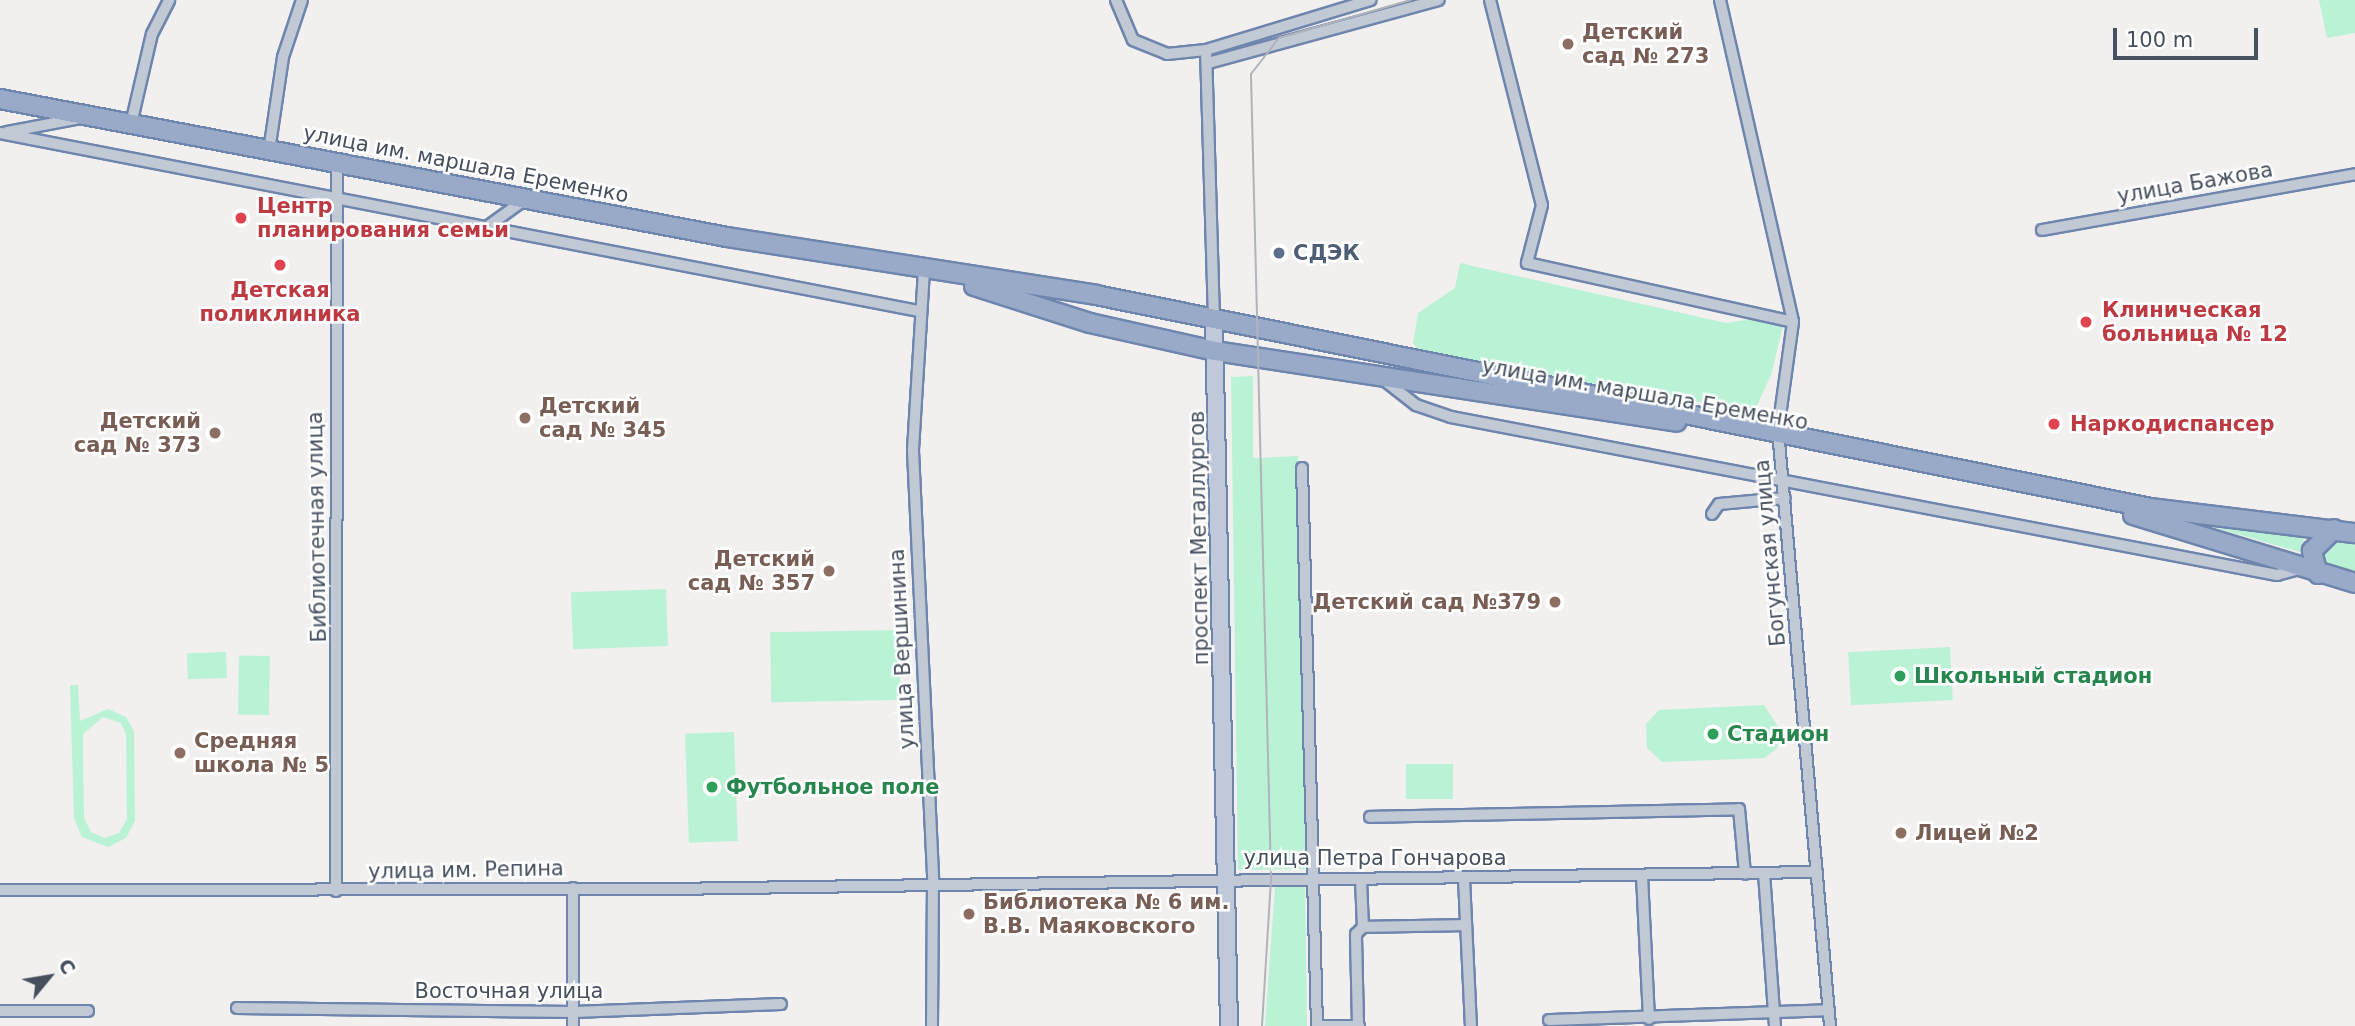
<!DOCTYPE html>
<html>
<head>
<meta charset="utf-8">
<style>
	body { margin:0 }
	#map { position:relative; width:2355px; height:1026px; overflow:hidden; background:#f2efef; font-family:"DejaVu Sans",sans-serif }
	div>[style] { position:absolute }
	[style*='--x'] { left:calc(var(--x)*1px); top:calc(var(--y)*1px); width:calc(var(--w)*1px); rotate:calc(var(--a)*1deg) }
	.green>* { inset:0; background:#baf2d6; transform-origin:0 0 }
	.roads { filter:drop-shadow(2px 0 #6e85ad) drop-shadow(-2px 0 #6e85ad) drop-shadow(0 2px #6e85ad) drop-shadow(0 -2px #6e85ad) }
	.minor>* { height:10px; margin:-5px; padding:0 5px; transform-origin:5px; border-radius:5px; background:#c1c9d5 }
	.secondary>* { height:16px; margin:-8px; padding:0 8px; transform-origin:8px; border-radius:8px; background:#c0c9d9 }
	.trunk>* { height:18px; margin:-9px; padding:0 9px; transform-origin:9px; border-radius:9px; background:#98aac8 }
	.tram>* { height:2px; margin:-1px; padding:0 1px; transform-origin:1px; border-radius:1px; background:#b0b3ba }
	.dots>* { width:19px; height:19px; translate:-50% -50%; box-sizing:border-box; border:4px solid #fff; border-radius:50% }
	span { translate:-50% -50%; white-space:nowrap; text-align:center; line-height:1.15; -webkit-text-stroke:5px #fff; paint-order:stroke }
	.education-label { font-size:21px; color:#785e54; font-weight:700 }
	.left { translate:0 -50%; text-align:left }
	.right { translate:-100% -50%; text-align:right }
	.street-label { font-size:21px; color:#454f5e }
	.health-label { font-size:21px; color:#be3a42; font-weight:700 }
	.service-label { font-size:21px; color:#4e5e75; font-weight:700 }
	.leisure-label { font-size:21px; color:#27864d; font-weight:700 }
	.north { position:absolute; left:14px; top:942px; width:70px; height:70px; -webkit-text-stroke:5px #fff; paint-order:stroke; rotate:60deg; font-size:19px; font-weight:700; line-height:28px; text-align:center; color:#454f5e }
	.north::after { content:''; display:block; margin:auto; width:24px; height:32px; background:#454f5e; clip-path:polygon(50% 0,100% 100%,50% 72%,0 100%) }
	.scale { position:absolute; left:2113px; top:28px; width:145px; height:32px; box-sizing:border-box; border:4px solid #454f5e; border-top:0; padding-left:9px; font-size:21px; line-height:24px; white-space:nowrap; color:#454f5e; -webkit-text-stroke:5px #fff; paint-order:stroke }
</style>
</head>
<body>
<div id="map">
	<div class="green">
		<i style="clip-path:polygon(2319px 0,2355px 0,2355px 33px,2327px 38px)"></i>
		<i style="clip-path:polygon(1460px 263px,1726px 323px,1777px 315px,1783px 326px,1771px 375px,1754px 412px,1421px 353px,1413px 343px,1418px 313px,1455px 288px)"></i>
		<i style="clip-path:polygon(1253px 376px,1253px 458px,1298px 456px,1307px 869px,1238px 870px,1231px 377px)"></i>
		<i style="clip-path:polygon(2204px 519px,2305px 534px,2300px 552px,2202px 524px)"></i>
		<i style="clip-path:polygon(2333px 540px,2355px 541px,2355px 571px,2326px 565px,2321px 549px)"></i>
		<i style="left:666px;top:589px;width:57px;height:95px;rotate:88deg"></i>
		<i style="left:899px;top:630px;width:70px;height:129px;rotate:89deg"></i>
		<i style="left:1950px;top:647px;width:53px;height:102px;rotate:87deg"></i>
		<i style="left:226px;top:652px;width:26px;height:39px;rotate:88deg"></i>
		<i style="left:270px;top:656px;width:59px;height:31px;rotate:91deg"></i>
		<i style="clip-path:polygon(evenodd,70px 685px,78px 685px,80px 721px,108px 709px,126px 717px,134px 731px,135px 821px,126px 838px,108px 847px,82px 837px,74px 819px,70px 685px,103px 717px,121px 723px,126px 735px,127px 819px,119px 833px,105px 838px,91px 832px,84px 818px,83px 734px,103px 717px)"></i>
		<i style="clip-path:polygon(1764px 705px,1781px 731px,1777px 748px,1765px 758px,1662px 762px,1647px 748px,1646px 724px,1659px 710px)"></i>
		<i style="left:734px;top:732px;width:109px;height:49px;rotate:88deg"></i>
		<i style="left:1406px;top:764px;width:47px;height:35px"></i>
		<i style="clip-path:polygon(1275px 886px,1305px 886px,1307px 1026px,1265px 1026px)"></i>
	</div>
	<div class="roads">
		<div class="minor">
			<i style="--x:1116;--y:0;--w:43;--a:67"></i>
			<i style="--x:1133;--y:40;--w:37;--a:22"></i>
			<i style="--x:1167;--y:54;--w:39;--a:-6"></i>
			<i style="--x:1206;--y:50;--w:172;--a:-16.9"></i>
			<i style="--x:1490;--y:0;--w:211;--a:75.8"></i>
			<i style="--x:1542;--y:205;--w:60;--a:104.5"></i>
			<i style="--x:1527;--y:263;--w:272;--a:12.5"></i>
			<i style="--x:1720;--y:0;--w:330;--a:77.2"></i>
			<i style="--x:1793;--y:322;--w:109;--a:97.9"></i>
			<i style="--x:1778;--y:430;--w:598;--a:85.01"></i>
			<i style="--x:1206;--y:50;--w:272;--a:88.3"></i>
			<i style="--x:1208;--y:63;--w:239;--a:-15.3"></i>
			<i style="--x:131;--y:124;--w:92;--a:-76.9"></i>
			<i style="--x:152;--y:34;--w:38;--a:-63"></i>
			<i style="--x:7;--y:132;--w:75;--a:-10.7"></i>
			<i style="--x:0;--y:133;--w:935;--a:10.97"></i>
			<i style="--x:269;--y:151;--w:95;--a:-81.5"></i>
			<i style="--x:283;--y:57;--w:60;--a:-71.6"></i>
			<i style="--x:484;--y:229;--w:53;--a:-35.8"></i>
			<i style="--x:2042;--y:230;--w:318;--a:-10.1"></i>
			<i style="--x:924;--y:270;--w:181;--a:93.5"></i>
			<i style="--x:913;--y:451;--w:431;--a:87.3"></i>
			<i style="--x:933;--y:882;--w:144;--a:90.4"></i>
			<i style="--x:1384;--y:380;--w:41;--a:38"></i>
			<i style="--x:1416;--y:405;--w:37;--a:19"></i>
			<i style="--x:1451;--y:417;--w:841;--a:10.83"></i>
			<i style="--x:2277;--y:575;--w:24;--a:-15"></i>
			<i style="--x:1302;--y:468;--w:558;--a:88.46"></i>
			<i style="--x:1317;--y:1026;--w:42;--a:0"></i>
			<i style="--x:1712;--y:514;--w:12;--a:-55"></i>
			<i style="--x:1719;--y:504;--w:66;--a:-5.2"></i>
			<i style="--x:1370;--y:817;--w:369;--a:-1.2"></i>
			<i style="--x:1739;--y:809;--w:65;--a:84.7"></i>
			<i style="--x:1764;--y:873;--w:153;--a:85.9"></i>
			<i style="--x:1642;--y:876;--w:143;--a:87.2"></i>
			<i style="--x:1464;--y:879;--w:147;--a:87.3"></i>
			<i style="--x:1361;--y:880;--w:47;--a:87.6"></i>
			<i style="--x:573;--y:888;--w:138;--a:90"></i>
			<i style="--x:0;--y:890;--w:669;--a:-0.09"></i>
			<i style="--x:669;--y:889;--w:1148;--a:-0.85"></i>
			<i style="--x:336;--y:891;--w:729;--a:-89.92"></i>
			<i style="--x:237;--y:1008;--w:337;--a:0.7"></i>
			<i style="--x:574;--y:1012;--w:207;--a:-2.2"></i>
			<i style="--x:0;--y:1011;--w:88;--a:0"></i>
			<i style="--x:1549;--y:1020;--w:280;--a:-2"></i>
			<i style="--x:1358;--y:1025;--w:91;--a:-91.3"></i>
			<i style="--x:1356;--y:934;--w:10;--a:-45"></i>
			<i style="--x:1363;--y:927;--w:102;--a:-1.1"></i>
		</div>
		<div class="secondary">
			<i style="--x:1214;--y:322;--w:704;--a:88.78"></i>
		</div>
		<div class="trunk">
			<i style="--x:0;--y:99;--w:740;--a:10.75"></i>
			<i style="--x:727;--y:237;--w:374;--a:8.9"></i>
			<i style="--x:1096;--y:295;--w:1075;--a:11.42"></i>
			<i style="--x:2150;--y:508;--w:207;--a:7"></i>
			<i style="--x:974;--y:286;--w:122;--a:17.7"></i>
			<i style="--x:1090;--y:323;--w:128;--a:12.6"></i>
			<i style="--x:1215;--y:351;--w:467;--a:8.7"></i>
			<i style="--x:2133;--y:515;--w:232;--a:17"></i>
			<i style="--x:2318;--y:574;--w:24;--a:-105"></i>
			<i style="--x:2312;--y:551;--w:31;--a:-45"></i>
		</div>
	</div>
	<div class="tram">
		<i style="--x:1262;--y:1026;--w:149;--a:-86.5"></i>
		<i style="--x:1271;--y:877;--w:803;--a:-91.43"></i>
		<i style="--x:1251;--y:74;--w:46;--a:-52.1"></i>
		<i style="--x:1279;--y:38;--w:137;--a:-16.1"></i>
	</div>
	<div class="dots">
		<i style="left:1568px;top:44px;background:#8d6e63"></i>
		<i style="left:241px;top:218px;background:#e0444e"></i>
		<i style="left:1279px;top:253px;background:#5c6f8a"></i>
		<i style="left:280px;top:265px;background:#e0444e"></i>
		<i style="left:2086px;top:322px;background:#e0444e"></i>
		<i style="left:525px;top:418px;background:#8d6e63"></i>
		<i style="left:2054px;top:424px;background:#e0444e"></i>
		<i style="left:215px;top:433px;background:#8d6e63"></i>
		<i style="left:829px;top:571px;background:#8d6e63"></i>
		<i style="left:1555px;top:602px;background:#8d6e63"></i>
		<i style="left:1900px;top:676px;background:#2e9e5b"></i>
		<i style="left:1713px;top:734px;background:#2e9e5b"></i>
		<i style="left:180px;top:753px;background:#8d6e63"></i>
		<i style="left:712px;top:787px;background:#2e9e5b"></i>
		<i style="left:1901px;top:833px;background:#8d6e63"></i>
		<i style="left:969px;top:914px;background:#8d6e63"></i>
	</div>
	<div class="education-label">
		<span class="left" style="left:1582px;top:44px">Детский<br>сад № 273</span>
		<span class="left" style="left:539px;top:418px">Детский<br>сад № 345</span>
		<span class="right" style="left:201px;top:433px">Детский<br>сад № 373</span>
		<span class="right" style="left:815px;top:571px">Детский<br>сад № 357</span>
		<span class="right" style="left:1541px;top:602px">Детский сад №379</span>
		<span class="left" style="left:194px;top:753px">Средняя<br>школа № 5</span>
		<span class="left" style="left:1915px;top:833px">Лицей №2</span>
		<span class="left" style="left:983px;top:914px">Библиотека № 6 им.<br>В.В. Маяковского</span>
	</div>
	<div class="street-label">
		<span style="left:466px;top:164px;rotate:11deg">улица им. маршала Еременко</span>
		<span style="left:2195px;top:183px;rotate:-10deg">улица Бажова</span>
		<span style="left:1645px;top:394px;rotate:10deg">улица им. маршала Еременко</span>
		<span style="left:317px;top:527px;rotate:-91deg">Библиотечная улица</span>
		<span style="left:1199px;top:538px;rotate:-91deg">проспект Металлургов</span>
		<span style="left:1770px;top:553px;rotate:-95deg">Богунская улица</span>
		<span style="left:902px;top:649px;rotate:-93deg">улица Вершинина</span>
		<span style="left:1375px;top:858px">улица Петра Гончарова</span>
		<span style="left:466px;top:870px;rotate:-1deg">улица им. Репина</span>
		<span style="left:509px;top:991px">Восточная улица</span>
	</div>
	<div class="health-label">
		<span class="left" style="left:257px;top:218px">Центр<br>планирования семьи</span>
		<span style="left:280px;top:302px">Детская<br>поликлиника</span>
		<span class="left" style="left:2102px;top:322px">Клиническая<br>больница № 12</span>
		<span class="left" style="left:2070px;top:424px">Наркодиспансер</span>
	</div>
	<div class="service-label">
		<span class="left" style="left:1293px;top:253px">СДЭК</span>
	</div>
	<div class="leisure-label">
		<span class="left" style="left:1914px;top:676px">Школьный стадион</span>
		<span class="left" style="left:1727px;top:734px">Стадион</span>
		<span class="left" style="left:726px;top:787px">Футбольное поле</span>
	</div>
	<div class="north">С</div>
	<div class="scale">100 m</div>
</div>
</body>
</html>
